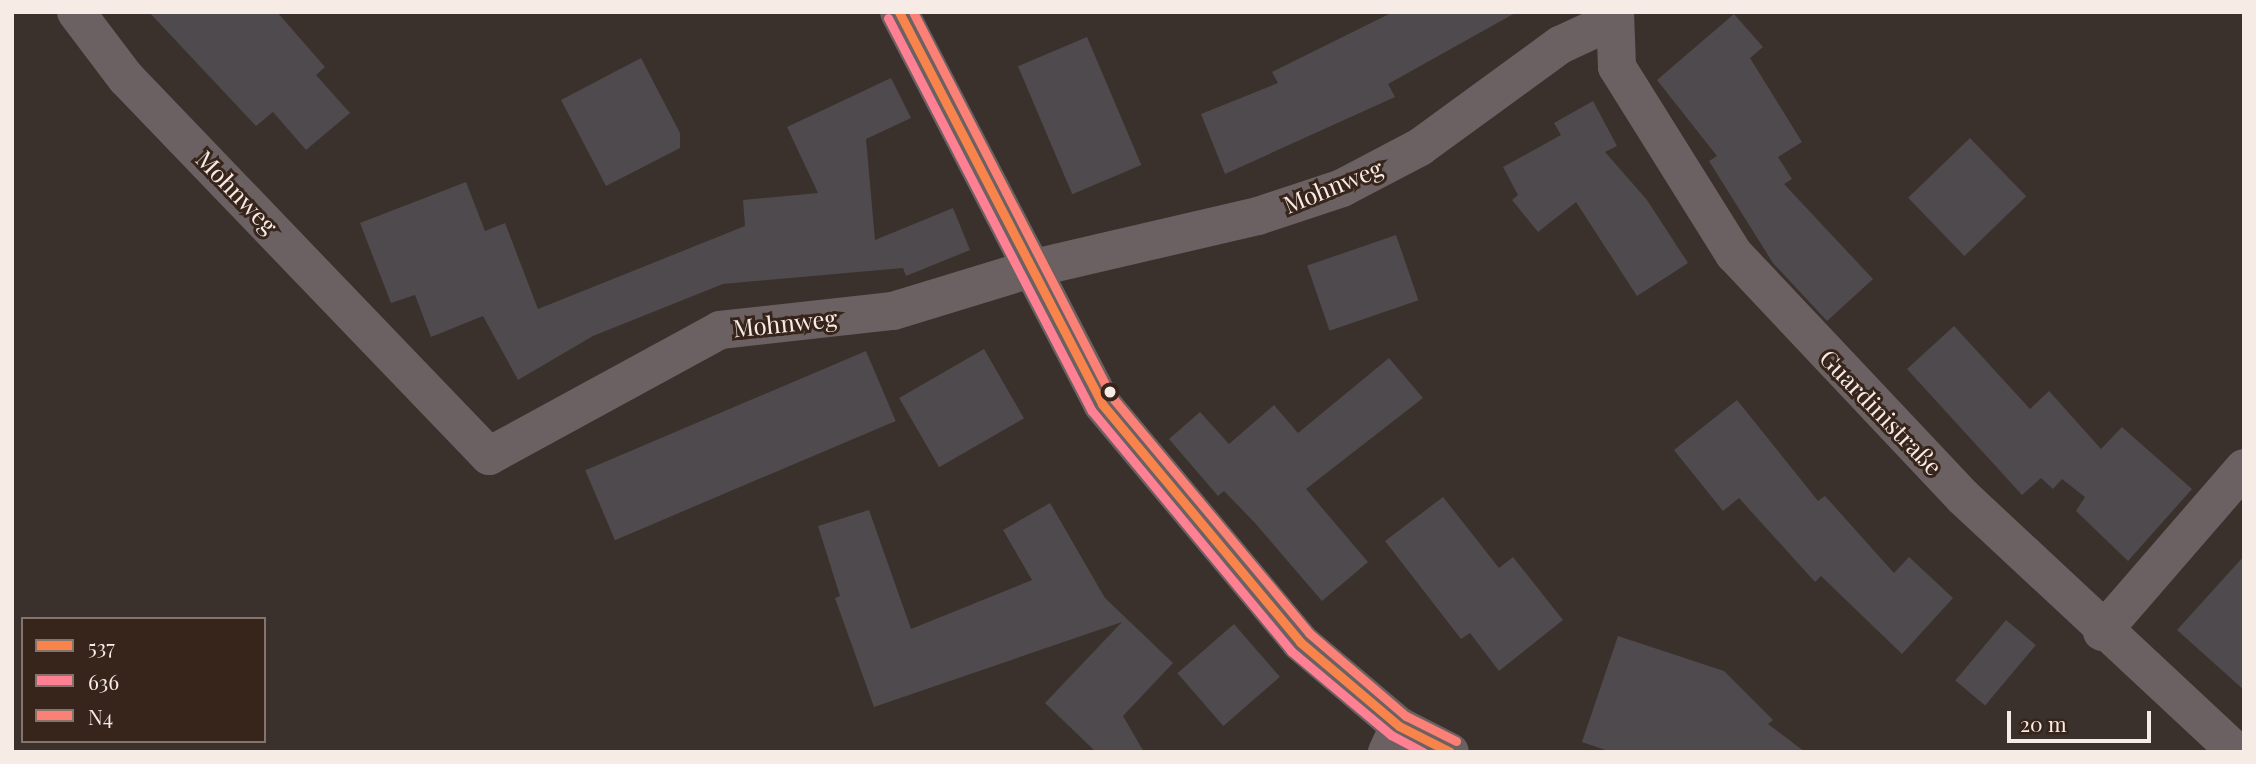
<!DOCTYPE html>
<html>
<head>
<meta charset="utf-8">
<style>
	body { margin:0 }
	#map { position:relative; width:2256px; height:764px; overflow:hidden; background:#3b312c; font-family:"Playfair Display",serif }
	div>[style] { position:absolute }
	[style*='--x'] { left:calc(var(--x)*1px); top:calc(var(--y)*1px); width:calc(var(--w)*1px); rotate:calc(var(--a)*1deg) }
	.building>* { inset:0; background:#4e4a4d; transform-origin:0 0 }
	.minor>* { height:38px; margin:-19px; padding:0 19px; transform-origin:19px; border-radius:19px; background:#6c6162 }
	.tertiary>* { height:38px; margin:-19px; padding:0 19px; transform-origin:19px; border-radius:19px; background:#6c6162 }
	.bus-1>* { height:9px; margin:-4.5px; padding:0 4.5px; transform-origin:4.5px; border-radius:4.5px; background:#f8844c }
	.bus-2>* { height:9px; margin:-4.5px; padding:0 4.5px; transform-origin:4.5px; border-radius:4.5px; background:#ff8092 }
	.bus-3>* { height:9px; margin:-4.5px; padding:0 4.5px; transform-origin:4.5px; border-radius:4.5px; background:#fb8176 }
	.dots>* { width:19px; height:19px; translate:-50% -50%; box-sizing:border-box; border:4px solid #37251c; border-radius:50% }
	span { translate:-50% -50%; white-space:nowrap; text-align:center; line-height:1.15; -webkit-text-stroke:6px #37251c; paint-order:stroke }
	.street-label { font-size:24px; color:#f7ebe5 }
	.frame { position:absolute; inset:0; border:14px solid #f7ebe5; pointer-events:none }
	.legend { position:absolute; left:21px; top:617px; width:245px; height:126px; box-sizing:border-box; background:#37251c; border:2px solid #84746c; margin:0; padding:9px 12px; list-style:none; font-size:21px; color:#f7ebe5 }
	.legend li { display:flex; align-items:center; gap:14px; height:35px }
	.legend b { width:35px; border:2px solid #84746c }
	.scale { position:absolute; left:2007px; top:711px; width:144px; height:32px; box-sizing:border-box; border:4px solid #f7ebe5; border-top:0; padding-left:9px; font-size:21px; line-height:24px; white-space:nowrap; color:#f7ebe5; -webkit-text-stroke:5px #37251c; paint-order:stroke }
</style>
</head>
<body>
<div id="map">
	<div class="building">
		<i style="clip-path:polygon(149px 12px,277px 12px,325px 67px,316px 75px,350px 113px,306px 150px,273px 112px,256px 126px)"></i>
		<i style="clip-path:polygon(1393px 12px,1517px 12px,1388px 84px,1395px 97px,1225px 174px,1201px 114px,1278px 83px,1272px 72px)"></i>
		<i style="clip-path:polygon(1734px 14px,1763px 47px,1750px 58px,1802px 142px,1778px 157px,1792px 179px,1784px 184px,1873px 279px,1827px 321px,1773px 263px,1709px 161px,1717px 156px,1657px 80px)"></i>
		<i style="left:1087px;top:37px;width:139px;height:75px;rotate:67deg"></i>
		<i style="clip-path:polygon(641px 58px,680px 133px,680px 148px,606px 186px,561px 100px)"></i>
		<i style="clip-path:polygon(891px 78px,911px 118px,866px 139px,875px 240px,953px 208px,970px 250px,906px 276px,903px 268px,723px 284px,593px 336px,518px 380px,483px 316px,431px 337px,415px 295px,391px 303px,360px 223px,466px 182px,485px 231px,505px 223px,538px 309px,745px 226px,743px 200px,818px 193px,787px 127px)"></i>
		<i style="clip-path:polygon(1593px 101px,1617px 146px,1605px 152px,1647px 200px,1688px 263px,1637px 296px,1576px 202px,1538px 232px,1512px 200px,1518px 195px,1503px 167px,1561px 135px,1554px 123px)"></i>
		<i style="left:1970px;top:138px;width:81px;height:86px;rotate:46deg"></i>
		<i style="left:1396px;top:235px;width:69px;height:94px;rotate:71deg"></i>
		<i style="clip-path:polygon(1954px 326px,2030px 409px,2049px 391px,2101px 449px,2122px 427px,2192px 489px,2128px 561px,2076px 511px,2085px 497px,2062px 479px,2053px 489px,2041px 478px,2022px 495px,1907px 369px)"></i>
		<i style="left:984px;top:349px;width:80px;height:98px;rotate:60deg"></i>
		<i style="left:866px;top:351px;width:76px;height:305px;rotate:67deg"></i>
		<i style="clip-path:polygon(1389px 358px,1423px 398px,1306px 489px,1368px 562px,1322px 601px,1255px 523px,1224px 491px,1218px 496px,1169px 439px,1200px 412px,1229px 444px,1274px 405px,1298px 433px)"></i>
		<i style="clip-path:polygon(1737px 400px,1818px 501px,1825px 496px,1894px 573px,1909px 557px,1953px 598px,1902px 654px,1821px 576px,1815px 582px,1739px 498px,1723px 511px,1674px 450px)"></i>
		<i style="clip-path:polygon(1443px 497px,1499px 568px,1513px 557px,1563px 620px,1499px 671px,1470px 633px,1461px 639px,1385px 541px)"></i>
		<i style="clip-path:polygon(1050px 503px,1105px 598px,1173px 663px,1123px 716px,1144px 752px,1096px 752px,1045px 703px,1122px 622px,874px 707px,835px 598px,840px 596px,818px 526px,869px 510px,911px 629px,1032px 580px,1003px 530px)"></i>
		<i style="clip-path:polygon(2244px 556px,2244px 690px,2177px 630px)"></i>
		<i style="left:2006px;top:620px;width:39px;height:79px;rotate:40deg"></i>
		<i style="left:1234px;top:624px;width:70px;height:75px;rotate:49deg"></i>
		<i style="clip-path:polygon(1618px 636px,1724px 671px,1773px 720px,1768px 724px,1805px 752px,1611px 752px,1582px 742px)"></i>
	</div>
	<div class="minor">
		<i style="--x:76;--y:12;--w:83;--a:52.9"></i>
		<i style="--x:126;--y:78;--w:524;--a:46.16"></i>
		<i style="--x:489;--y:456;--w:263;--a:-28.6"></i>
		<i style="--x:720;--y:330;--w:174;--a:-6.3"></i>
		<i style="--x:893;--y:311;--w:143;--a:-17"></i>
		<i style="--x:1030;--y:269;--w:234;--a:-13.1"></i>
		<i style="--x:1258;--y:216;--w:89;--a:-18.4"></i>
		<i style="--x:1342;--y:188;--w:88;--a:-27.7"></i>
		<i style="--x:1420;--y:147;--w:173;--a:-36.1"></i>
		<i style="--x:1560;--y:45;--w:57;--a:-24.8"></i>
		<i style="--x:1615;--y:12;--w:55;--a:87.9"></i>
		<i style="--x:1617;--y:67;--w:221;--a:58"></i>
		<i style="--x:1734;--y:254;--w:334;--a:46.7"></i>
		<i style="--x:1963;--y:497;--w:374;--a:43"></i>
		<i style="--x:2102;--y:632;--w:217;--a:-49.1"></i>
		<i style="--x:1387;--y:752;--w:29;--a:-65"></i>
	</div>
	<div class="tertiary">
		<i style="--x:899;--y:12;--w:441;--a:62.6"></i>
		<i style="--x:1102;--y:404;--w:310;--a:50.2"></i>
		<i style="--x:1300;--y:642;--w:130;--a:40.3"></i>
		<i style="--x:1399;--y:726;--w:57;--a:27"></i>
	</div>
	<div class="bus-1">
		<i style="--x:899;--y:12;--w:441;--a:62.6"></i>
		<i style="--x:1102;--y:404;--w:310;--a:50.2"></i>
		<i style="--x:1300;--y:642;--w:130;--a:40.3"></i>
		<i style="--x:1399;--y:726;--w:57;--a:27"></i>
	</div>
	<div class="bus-2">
		<i style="--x:888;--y:18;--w:443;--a:62.6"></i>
		<i style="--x:1092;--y:411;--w:312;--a:50.3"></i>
		<i style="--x:1291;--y:651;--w:131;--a:40"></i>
		<i style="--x:1391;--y:735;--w:36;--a:28"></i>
	</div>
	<div class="bus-3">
		<i style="--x:913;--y:12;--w:433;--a:62.7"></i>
		<i style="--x:1112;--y:397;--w:307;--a:50.1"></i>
		<i style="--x:1309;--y:633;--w:128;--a:40.6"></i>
		<i style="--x:1406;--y:716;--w:56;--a:26.6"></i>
	</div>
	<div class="dots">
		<i style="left:1110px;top:392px;background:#f7ebe5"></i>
	</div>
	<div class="street-label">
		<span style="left:1333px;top:186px;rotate:-22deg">Mohnweg</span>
		<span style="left:237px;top:192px;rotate:46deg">Mohnweg</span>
		<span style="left:785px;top:323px;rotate:-6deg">Mohnweg</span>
		<span style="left:1881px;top:412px;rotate:46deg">Guardinistraße</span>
	</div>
	<div class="frame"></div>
	<ul class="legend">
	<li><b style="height:9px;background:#f8844c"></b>537</li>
	<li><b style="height:9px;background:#ff8092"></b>636</li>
	<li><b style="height:9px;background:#fb8176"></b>N4</li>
	</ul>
	<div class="scale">20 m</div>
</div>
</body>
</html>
